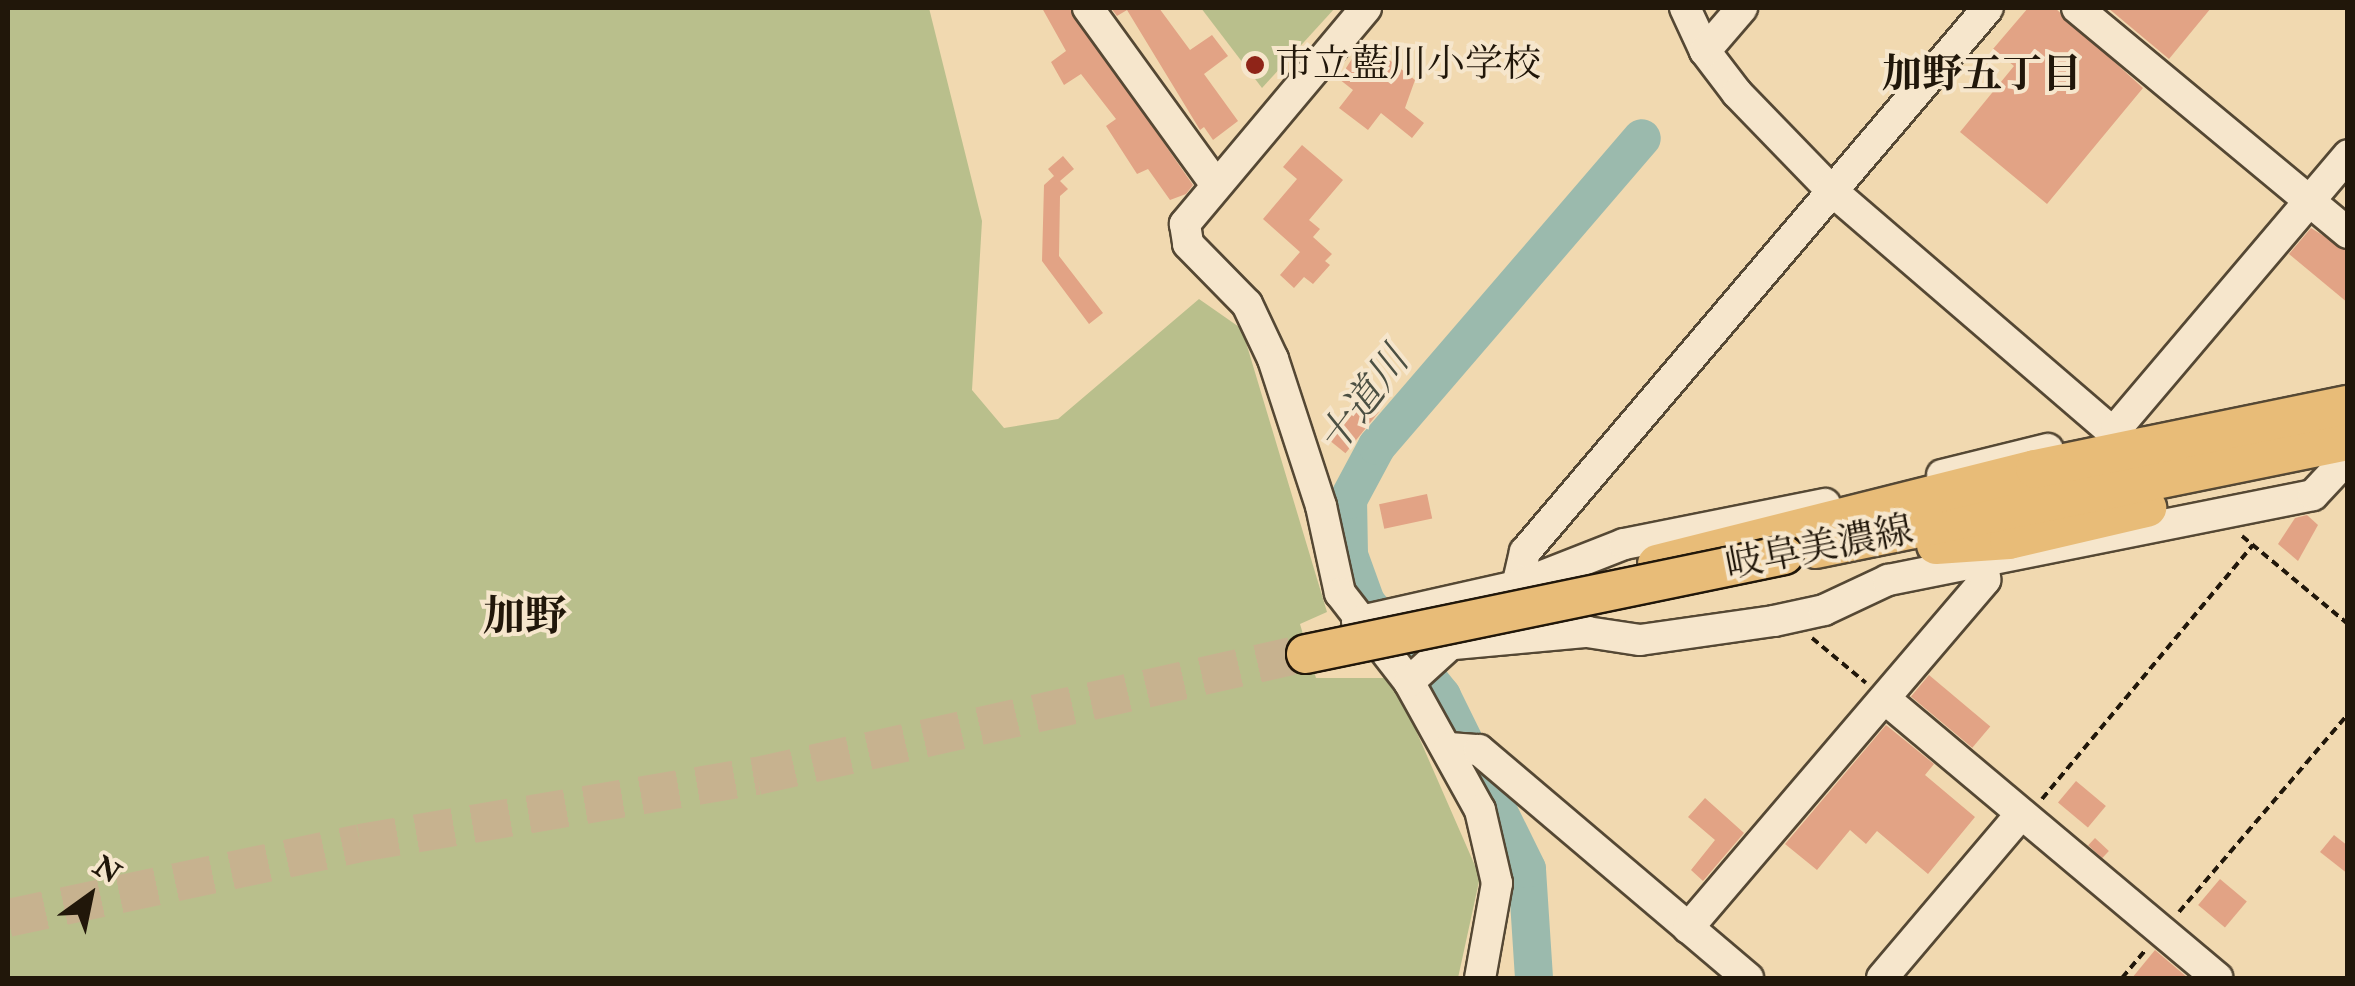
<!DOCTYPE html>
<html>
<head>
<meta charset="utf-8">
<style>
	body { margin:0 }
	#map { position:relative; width:2355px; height:986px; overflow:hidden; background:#f1d9b0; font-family:"IM FELL Double Pica","Noto Serif JP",serif }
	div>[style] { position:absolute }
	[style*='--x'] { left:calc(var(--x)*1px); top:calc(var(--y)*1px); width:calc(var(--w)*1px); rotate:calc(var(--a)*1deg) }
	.green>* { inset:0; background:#b9bf8c }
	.river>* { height:38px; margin:-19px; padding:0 19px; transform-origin:19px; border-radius:19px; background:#9bbaad }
	.building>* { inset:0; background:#e2a385; transform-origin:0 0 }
	.major-tunnel>* { height:38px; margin-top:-19px; transform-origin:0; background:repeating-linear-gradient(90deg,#c7b28f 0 38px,transparent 0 57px) }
	.path>* { height:4px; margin-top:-2px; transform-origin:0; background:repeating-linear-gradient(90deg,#21170a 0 8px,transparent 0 13px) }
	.roads { filter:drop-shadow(2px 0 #554834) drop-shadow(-2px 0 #554834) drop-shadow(0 2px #554834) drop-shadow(0 -2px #554834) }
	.minor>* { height:30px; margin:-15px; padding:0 15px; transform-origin:15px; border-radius:15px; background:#f6e6cc }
	.major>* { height:38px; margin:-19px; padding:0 19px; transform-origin:19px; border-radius:19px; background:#e8bc78 }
	.bridges { filter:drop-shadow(2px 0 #21170a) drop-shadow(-2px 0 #21170a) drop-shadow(0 2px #21170a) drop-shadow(0 -2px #21170a) }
	.major-bridge>* { height:38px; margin:-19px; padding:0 19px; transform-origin:19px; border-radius:19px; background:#e8bc78 }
	.dots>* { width:28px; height:28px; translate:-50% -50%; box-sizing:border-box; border:5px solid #f6e6cc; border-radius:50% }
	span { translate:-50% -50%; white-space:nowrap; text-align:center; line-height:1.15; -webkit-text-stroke:8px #f6e6cc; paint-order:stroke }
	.poi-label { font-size:38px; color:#21170a }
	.left { translate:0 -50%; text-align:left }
	.street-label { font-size:38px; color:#21170a }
	.neighbourhood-label { font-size:40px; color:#21170a; font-weight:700 }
	.water-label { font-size:40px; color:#4c5043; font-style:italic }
	.quarter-label { font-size:42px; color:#21170a; font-weight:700 }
	.frame { position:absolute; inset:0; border:10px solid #21170a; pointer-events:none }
	.north { position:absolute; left:40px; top:846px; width:100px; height:100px; -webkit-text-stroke:8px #f6e6cc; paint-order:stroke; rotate:33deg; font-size:28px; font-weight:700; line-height:40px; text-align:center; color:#21170a }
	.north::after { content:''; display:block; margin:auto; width:35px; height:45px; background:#21170a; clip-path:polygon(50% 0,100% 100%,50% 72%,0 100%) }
</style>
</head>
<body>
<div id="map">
	<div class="green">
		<i style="clip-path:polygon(8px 8px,929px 8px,982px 221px,972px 390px,1004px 428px,1058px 419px,1199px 299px,1242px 329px,1327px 612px,1300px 624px,1316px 678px,1393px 678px,1480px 877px,1458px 978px,8px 978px)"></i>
		<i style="clip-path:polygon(1201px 8px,1335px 8px,1262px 88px)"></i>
	</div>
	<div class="river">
		<i style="--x:1534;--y:978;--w:109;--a:-93.7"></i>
		<i style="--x:1527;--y:869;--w:193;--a:-116.2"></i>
		<i style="--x:1442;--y:696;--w:121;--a:-129"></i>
		<i style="--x:1366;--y:602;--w:50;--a:-109.9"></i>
		<i style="--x:1349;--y:555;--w:55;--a:-91"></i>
		<i style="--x:1348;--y:500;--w:61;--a:-61.8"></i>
		<i style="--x:1377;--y:446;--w:406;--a:-49.3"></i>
	</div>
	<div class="building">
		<i style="clip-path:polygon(1042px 8px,1070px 8px,1193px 185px,1186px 194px,1170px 200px,1148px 169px,1137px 174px,1106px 126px,1116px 119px,1081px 74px,1064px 85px,1051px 62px,1066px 51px)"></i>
		<i style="clip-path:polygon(1111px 8px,1159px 8px,1190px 50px,1212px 35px,1228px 56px,1204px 74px,1238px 121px,1213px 140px,1204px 127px,1200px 130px,1127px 10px,1117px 16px)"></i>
		<i style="clip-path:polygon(2028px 8px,2055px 8px,2143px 88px,2047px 204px,1960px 132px,2014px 66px,1993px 49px)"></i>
		<i style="clip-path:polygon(2108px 8px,2211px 8px,2169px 59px)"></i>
		<i style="clip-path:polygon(1364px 40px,1415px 80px,1405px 108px,1424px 123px,1412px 138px,1381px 113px,1368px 130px,1339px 108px,1353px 90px,1339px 79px)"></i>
		<i style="clip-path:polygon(1302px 145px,1343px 180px,1309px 220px,1320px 229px,1313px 237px,1332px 254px,1325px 261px,1330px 265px,1313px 284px,1304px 277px,1294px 288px,1280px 275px,1300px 252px,1263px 219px,1297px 179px,1283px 167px)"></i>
		<i style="clip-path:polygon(1063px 156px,1074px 169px,1060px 181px,1068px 189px,1060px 196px,1059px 256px,1103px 313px,1089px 324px,1042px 261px,1044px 185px,1054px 176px,1048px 169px)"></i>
		<i style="clip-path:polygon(2311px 228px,2348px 251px,2348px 303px,2289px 254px)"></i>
		<i style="left:1364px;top:400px;width:19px;height:53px;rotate:39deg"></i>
		<i style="left:1427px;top:494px;width:25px;height:49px;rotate:78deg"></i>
		<i style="clip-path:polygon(2307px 515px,2318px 525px,2298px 561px,2278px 544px,2295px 518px)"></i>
		<i style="left:1929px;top:675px;width:80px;height:28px;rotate:40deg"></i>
		<i style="clip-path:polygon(1886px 725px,1934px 764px,1925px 775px,1975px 817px,1928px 874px,1877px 831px,1866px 844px,1850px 830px,1817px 870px,1785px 844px)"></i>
		<i style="left:2076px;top:781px;width:39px;height:28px;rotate:40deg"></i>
		<i style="clip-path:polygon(1705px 798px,1744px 833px,1703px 881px,1691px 870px,1715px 840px,1688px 817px)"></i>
		<i style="clip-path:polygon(2334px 835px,2348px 846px,2348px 874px,2320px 852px)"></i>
		<i style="left:2095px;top:838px;width:19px;height:10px;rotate:43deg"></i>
		<i style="left:2220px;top:879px;width:35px;height:34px;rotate:40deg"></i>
		<i style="clip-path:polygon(2155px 950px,2188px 978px,2132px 978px)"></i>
	</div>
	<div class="major-tunnel">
		<i style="--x:8;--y:918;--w:360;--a:-12"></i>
		<i style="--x:360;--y:843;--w:403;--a:-9.6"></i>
		<i style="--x:757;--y:776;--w:548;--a:-12.64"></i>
	</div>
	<div class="path">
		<i style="--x:2242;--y:536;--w:138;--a:39.7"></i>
		<i style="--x:1812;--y:638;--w:70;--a:39.8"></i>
		<i style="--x:2042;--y:799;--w:330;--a:-50.3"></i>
		<i style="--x:2179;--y:912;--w:260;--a:-49.5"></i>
		<i style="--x:2122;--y:978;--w:38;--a:-50"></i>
	</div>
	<div class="roads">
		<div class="minor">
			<i style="--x:1088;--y:8;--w:215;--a:54.1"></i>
			<i style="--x:1366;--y:8;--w:282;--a:130"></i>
			<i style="--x:1185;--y:224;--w:20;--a:81"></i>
			<i style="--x:1188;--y:244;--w:84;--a:45.5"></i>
			<i style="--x:1247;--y:304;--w:61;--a:64.7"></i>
			<i style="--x:1273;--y:359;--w:155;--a:71.9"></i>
			<i style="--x:1321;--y:506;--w:89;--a:77.7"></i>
			<i style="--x:1340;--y:593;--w:113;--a:52.2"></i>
			<i style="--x:1409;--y:682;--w:146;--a:61"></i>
			<i style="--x:1480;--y:810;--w:75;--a:76.9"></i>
			<i style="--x:1497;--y:883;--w:97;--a:100.1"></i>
			<i style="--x:1685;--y:8;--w:47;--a:65.1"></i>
			<i style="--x:1705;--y:51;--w:53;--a:52.7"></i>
			<i style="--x:1737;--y:93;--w:135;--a:45.9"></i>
			<i style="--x:1831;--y:190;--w:379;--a:40.7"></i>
			<i style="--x:2077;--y:8;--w:352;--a:39.7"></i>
			<i style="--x:1705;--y:51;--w:57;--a:-49.3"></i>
			<i style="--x:2116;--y:429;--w:359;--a:-49.7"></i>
			<i style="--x:1942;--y:475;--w:109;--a:-13.8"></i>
			<i style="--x:1517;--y:586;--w:35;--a:-77"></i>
			<i style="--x:1525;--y:552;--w:714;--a:-49.6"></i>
			<i style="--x:1357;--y:622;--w:164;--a:-12.7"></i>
			<i style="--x:1517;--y:586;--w:115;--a:-21.4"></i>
			<i style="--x:1624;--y:544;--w:205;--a:-11.3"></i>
			<i style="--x:1454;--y:644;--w:134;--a:-5.2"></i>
			<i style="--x:1587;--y:632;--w:54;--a:8.6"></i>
			<i style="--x:1640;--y:640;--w:135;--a:-8.1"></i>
			<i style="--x:1774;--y:621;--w:51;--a:-12.4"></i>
			<i style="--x:1824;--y:610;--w:71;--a:-25.1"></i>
			<i style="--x:1888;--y:580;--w:433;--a:-11.3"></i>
			<i style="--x:2313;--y:495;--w:35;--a:-47"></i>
			<i style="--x:1409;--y:682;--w:77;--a:-42.4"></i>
			<i style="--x:1885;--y:699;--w:434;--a:40"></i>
			<i style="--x:1449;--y:748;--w:30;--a:4"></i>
			<i style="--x:1479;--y:750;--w:353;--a:40.3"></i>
			<i style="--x:1688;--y:928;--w:458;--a:-49.5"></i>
			<i style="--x:1985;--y:580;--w:16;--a:-94"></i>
			<i style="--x:1882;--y:978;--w:215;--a:-49.7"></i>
		</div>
		<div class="major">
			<i style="--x:1936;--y:545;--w:73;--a:-3.9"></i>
			<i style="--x:2009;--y:540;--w:142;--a:-13.1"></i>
			<i style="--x:1816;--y:549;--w:543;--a:-11.48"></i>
			<i style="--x:1657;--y:564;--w:390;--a:-14.1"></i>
			<i style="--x:2035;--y:469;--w:319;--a:-11.6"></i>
		</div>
	</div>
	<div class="bridges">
		<div class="major-bridge">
			<i style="--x:1306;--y:654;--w:488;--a:-11.7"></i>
		</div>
	</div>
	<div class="dots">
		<i style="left:1255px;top:65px;background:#8f2418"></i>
	</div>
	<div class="poi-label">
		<span class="left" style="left:1275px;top:65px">市立藍川小学校</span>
	</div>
	<div class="street-label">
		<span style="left:1819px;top:548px;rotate:-11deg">岐阜美濃線</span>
	</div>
	<div class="neighbourhood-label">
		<span style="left:1982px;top:75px">加野五丁目</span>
	</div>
	<div class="water-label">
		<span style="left:1364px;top:401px;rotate:-53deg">十道川</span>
	</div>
	<div class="quarter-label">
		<span style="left:525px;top:617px">加野</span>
	</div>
	<div class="frame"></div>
	<div class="north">N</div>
</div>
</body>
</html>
